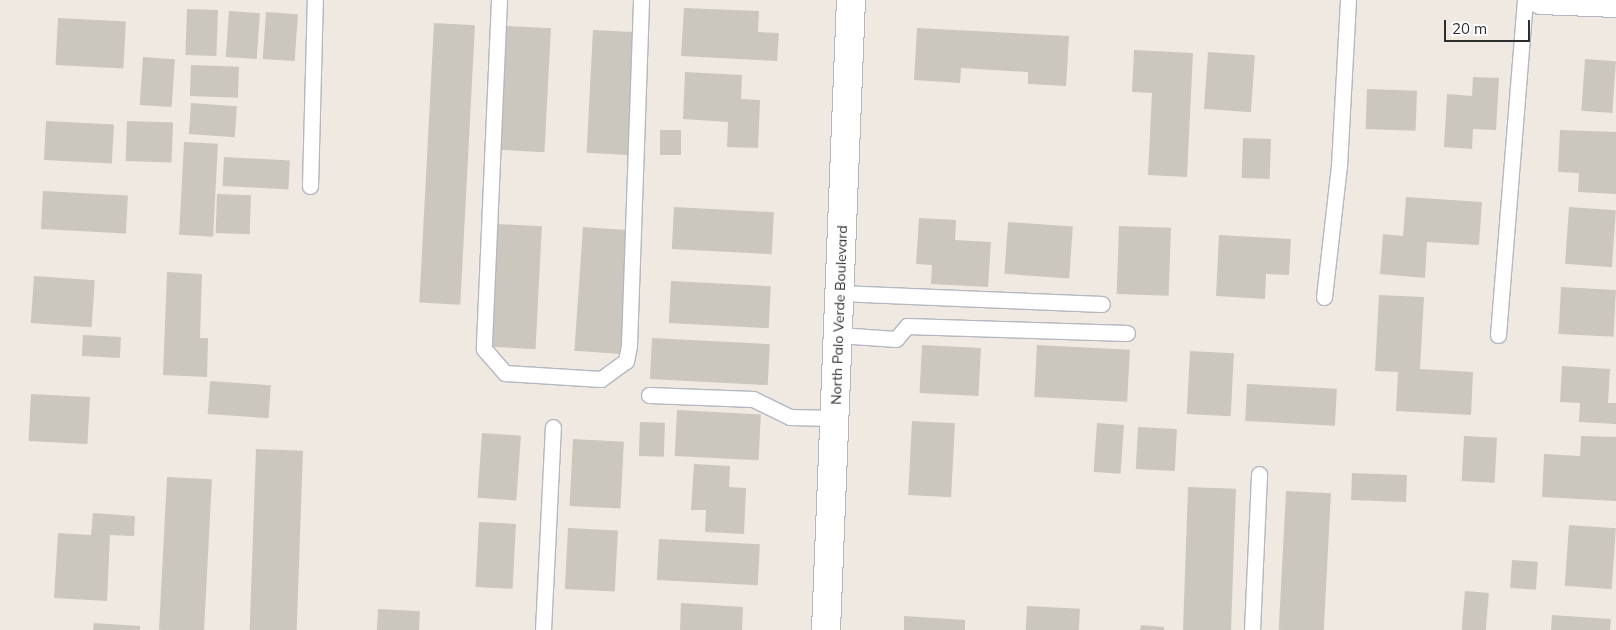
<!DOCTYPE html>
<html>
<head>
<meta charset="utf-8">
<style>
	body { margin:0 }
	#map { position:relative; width:1616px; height:630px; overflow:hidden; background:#efe9e1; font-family:Mulish,sans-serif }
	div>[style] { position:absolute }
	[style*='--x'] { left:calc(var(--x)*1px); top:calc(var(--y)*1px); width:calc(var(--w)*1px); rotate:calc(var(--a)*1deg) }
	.building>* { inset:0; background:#cbc7bf; transform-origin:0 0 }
	.roads { filter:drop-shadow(1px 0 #b4b7c1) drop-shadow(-1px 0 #b4b7c1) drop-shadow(0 1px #b4b7c1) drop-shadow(0 -1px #b4b7c1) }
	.lane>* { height:15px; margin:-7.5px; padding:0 7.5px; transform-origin:7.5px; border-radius:7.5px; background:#fff }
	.street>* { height:28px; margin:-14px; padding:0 14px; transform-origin:14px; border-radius:14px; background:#fff }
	span { translate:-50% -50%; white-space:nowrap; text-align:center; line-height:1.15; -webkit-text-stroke:4.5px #fff; paint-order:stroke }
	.street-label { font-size:14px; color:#2e2e2e }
	.scale { position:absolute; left:1444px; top:20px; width:86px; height:22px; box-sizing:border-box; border:2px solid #2e2e2e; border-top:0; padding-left:6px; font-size:15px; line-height:18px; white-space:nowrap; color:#2e2e2e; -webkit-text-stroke:4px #fff; paint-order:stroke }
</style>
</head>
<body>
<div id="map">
	<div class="building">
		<i style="clip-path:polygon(684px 8px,759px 11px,758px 32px,779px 33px,777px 61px,681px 56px)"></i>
		<i style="left:187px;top:9px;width:31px;height:46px;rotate:2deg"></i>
		<i style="left:229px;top:11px;width:31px;height:46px;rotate:4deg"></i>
		<i style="left:266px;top:12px;width:32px;height:47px;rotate:4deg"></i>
		<i style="left:58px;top:18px;width:68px;height:47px;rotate:3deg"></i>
		<i style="left:434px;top:23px;width:41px;height:280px;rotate:3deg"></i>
		<i style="left:507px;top:26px;width:44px;height:124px;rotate:3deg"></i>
		<i style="clip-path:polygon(917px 28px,1069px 36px,1066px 86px,1028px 84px,1028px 72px,961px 68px,960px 83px,914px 80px)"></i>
		<i style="left:593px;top:30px;width:45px;height:123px;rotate:3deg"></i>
		<i style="clip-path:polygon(1134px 50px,1193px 53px,1187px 177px,1148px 175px,1152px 93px,1132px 92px)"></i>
		<i style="left:1208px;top:52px;width:47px;height:57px;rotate:4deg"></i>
		<i style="left:143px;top:57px;width:32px;height:48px;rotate:4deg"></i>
		<i style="left:1585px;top:59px;width:31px;height:52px;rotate:4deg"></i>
		<i style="left:191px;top:65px;width:48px;height:31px;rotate:2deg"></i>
		<i style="clip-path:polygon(685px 72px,742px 75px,741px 99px,760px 100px,758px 148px,727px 147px,728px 122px,683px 119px)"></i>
		<i style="clip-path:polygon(1473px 77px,1499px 78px,1496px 130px,1473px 129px,1472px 149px,1444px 147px,1447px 94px,1472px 96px)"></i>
		<i style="left:1367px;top:89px;width:50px;height:40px;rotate:2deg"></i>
		<i style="left:191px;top:103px;width:46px;height:31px;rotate:4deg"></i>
		<i style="left:46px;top:121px;width:68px;height:39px;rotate:3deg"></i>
		<i style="left:127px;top:121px;width:46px;height:40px;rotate:2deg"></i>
		<i style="left:660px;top:130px;width:21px;height:25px"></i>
		<i style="clip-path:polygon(1560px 130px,1616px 132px,1616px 194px,1578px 192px,1579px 173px,1558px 172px)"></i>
		<i style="left:1243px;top:138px;width:28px;height:40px;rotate:2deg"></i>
		<i style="left:184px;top:142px;width:34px;height:93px;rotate:3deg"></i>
		<i style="left:224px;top:157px;width:66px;height:29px;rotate:3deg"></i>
		<i style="left:43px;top:191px;width:85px;height:38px;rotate:3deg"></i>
		<i style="left:217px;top:194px;width:34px;height:39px;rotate:2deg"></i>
		<i style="clip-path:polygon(1406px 197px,1482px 202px,1479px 245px,1427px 242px,1425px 278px,1380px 274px,1383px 234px,1403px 236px)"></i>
		<i style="left:674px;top:207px;width:100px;height:42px;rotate:3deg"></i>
		<i style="left:1569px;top:207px;width:47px;height:57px;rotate:4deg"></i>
		<i style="clip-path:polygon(919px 218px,956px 220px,955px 240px,991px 242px,988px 287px,931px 284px,932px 265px,916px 264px)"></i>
		<i style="left:1008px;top:222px;width:65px;height:52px;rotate:4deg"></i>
		<i style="left:497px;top:224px;width:45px;height:123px;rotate:3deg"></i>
		<i style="left:1119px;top:226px;width:52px;height:68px;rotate:2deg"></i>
		<i style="left:583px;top:227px;width:47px;height:124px;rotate:4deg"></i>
		<i style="clip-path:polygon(1219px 235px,1291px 239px,1289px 275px,1266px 274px,1265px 299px,1216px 296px)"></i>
		<i style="clip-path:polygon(167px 272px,202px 274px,200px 338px,208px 338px,207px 377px,163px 375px)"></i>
		<i style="left:34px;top:276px;width:61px;height:47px;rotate:4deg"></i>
		<i style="left:671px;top:281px;width:100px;height:42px;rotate:3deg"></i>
		<i style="left:1561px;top:287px;width:55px;height:47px;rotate:3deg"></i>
		<i style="clip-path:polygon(1379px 295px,1424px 297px,1420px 369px,1473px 372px,1471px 415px,1396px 411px,1398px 372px,1375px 371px)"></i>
		<i style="left:83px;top:335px;width:38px;height:21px;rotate:3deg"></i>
		<i style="left:652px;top:338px;width:118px;height:41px;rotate:3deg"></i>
		<i style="left:922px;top:345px;width:59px;height:48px;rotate:3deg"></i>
		<i style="left:1037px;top:345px;width:93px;height:52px;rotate:3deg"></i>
		<i style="left:1190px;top:351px;width:44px;height:63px;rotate:3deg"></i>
		<i style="clip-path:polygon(1562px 366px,1610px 369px,1608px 403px,1616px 403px,1616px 424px,1579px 422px,1580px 403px,1560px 402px)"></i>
		<i style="left:210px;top:381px;width:61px;height:33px;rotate:4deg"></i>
		<i style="left:1247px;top:384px;width:90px;height:37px;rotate:3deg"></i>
		<i style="left:31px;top:394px;width:59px;height:47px;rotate:3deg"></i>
		<i style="left:677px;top:410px;width:84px;height:46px;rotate:3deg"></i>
		<i style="left:912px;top:421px;width:43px;height:74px;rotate:3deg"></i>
		<i style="left:640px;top:422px;width:25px;height:34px;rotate:2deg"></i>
		<i style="left:1097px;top:423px;width:27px;height:49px;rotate:4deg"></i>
		<i style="left:1138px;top:427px;width:39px;height:42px;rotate:3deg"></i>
		<i style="left:482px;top:433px;width:39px;height:65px;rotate:4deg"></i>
		<i style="left:1464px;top:436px;width:33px;height:45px;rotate:3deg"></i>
		<i style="clip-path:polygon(1581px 436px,1616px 437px,1616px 501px,1542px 497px,1544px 454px,1580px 456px)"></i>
		<i style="left:573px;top:439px;width:51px;height:67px;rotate:3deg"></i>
		<i style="left:256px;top:449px;width:47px;height:181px;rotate:2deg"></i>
		<i style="clip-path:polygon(694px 464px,730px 466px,729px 487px,746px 488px,744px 534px,705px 532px,706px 510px,691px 510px)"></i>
		<i style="left:1352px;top:473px;width:55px;height:27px;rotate:2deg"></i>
		<i style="left:167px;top:477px;width:45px;height:153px;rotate:3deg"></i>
		<i style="left:1188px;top:487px;width:48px;height:143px;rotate:2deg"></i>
		<i style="left:1286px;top:491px;width:45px;height:139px;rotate:3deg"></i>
		<i style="clip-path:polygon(93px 513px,135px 516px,134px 536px,110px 535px,107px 601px,54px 598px,58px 533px,91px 535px)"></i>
		<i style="left:479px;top:522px;width:37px;height:65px;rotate:3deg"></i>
		<i style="left:1569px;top:525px;width:47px;height:61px;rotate:4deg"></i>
		<i style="left:568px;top:528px;width:50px;height:61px;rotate:3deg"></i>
		<i style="left:659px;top:539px;width:101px;height:41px;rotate:3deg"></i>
		<i style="left:1512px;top:560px;width:26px;height:28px;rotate:4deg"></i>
		<i style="left:1465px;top:591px;width:24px;height:39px;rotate:5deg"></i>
		<i style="clip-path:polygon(681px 603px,743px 607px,742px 630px,680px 630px)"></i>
		<i style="left:1027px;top:606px;width:53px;height:24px;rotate:3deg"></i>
		<i style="left:378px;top:609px;width:42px;height:21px;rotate:3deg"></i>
		<i style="clip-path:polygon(1552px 615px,1611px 619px,1610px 630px,1551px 630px)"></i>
		<i style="clip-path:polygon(904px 616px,965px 620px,965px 630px,904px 630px)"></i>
		<i style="clip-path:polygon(94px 623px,140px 626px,140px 630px,93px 630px)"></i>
		<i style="clip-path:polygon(1141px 625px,1164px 627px,1164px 630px,1140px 630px)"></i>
	</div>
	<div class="roads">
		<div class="lane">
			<i style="--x:499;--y:0;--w:349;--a:92.5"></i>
			<i style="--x:484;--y:349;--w:32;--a:49"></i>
			<i style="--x:505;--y:373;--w:96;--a:3.6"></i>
			<i style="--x:601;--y:379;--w:31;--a:-36"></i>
			<i style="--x:626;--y:361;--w:16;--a:-79"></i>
			<i style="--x:629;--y:345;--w:345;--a:-88"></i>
			<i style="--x:310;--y:186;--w:186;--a:-88.5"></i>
			<i style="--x:839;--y:293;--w:263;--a:2.4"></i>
			<i style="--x:1324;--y:297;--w:132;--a:-83.5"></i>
			<i style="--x:1339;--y:166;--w:166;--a:-86.9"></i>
			<i style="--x:838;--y:335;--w:58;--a:3.9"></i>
			<i style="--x:896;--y:339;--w:17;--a:-50"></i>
			<i style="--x:907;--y:326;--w:220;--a:1.8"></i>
			<i style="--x:1498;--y:335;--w:336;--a:-85.4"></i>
			<i style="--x:649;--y:395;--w:104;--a:2.2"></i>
			<i style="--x:753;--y:399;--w:41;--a:25.9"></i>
			<i style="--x:790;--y:417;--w:45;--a:1.3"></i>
			<i style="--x:543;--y:630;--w:203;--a:-87.2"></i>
			<i style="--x:1252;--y:630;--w:156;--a:-87.4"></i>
		</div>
		<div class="street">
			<i style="--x:1541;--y:0;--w:75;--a:2.3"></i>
			<i style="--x:826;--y:630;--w:630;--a:-87.73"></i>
		</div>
	</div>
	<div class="street-label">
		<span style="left:839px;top:315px;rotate:-88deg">North Palo Verde Boulevard</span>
	</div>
	<div class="scale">20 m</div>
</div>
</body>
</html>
